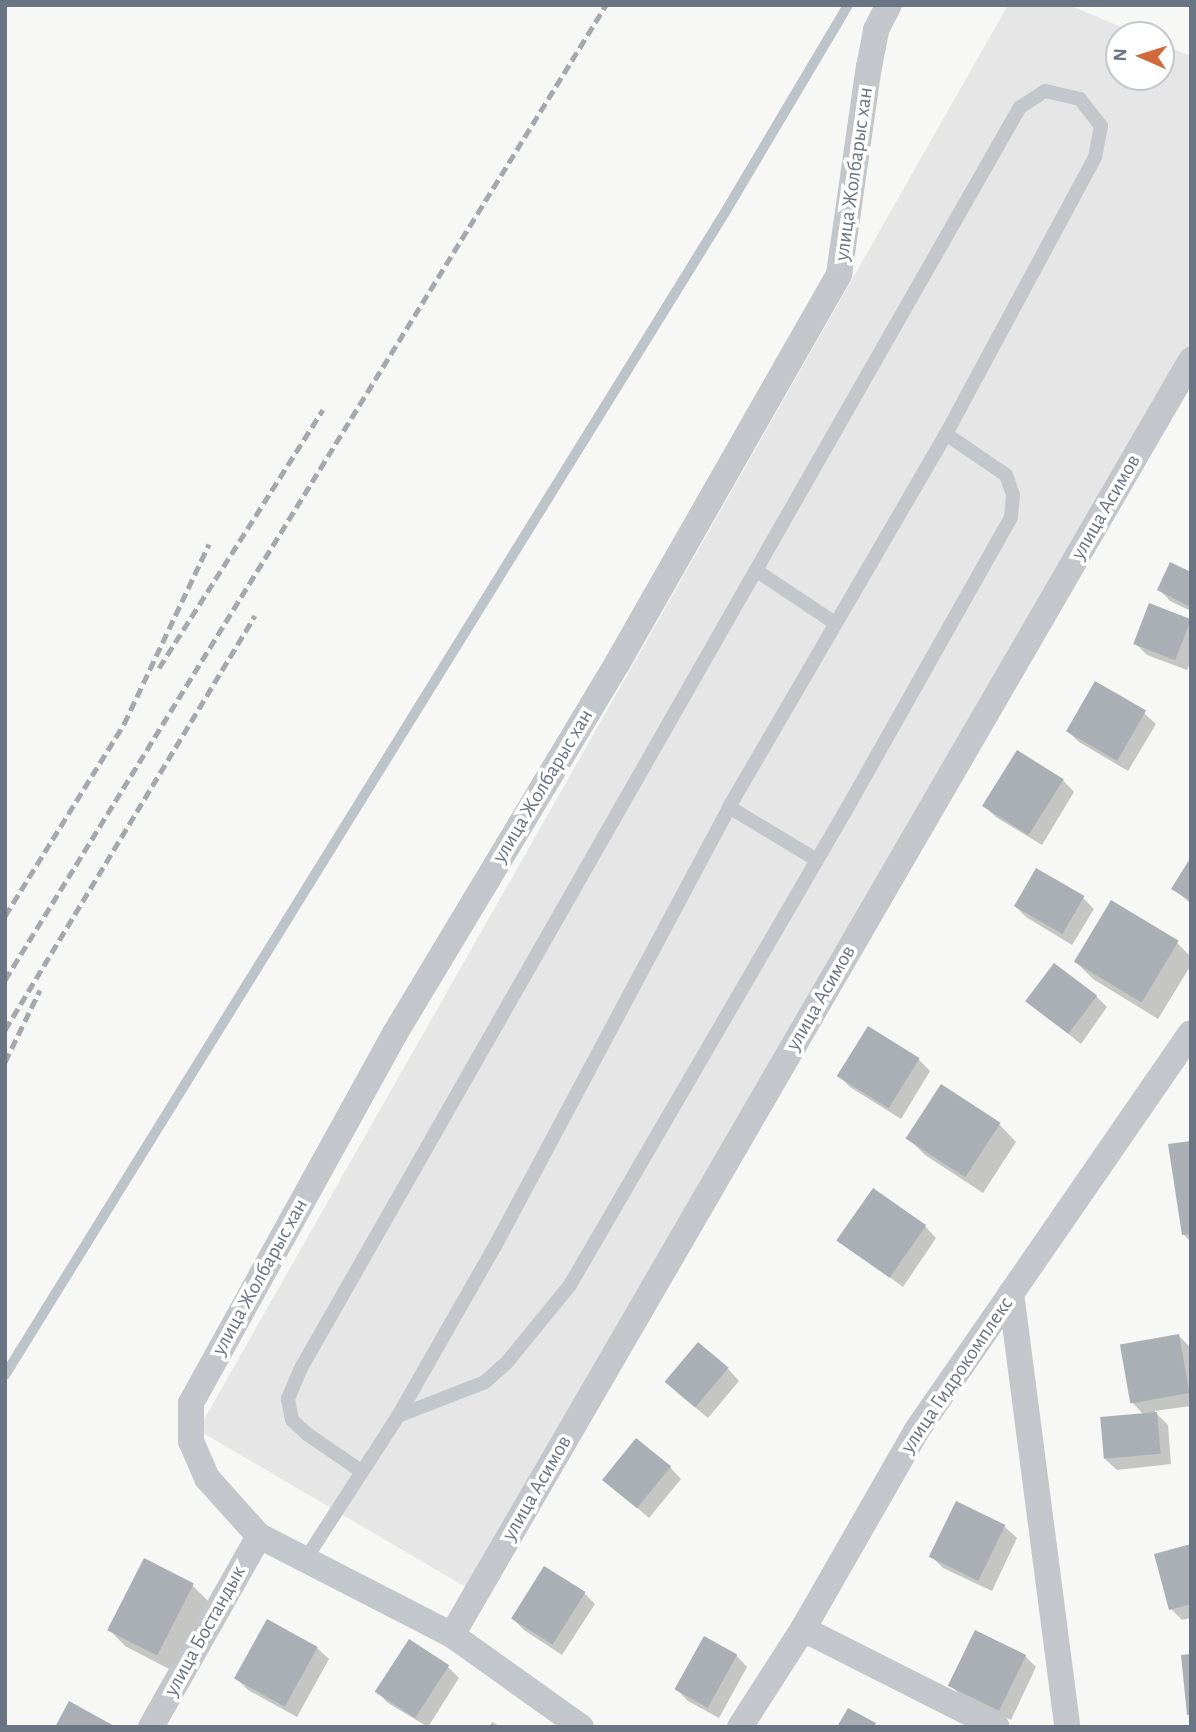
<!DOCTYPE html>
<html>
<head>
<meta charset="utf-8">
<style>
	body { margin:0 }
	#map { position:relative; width:1196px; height:1732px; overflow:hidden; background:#f7f7f5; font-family:"Alegreya Sans",sans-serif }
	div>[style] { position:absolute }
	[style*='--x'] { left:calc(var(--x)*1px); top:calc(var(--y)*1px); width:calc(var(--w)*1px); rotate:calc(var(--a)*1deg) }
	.built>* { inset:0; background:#e5e6e5 }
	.shadow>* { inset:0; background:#0003 }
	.stream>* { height:10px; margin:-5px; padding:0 5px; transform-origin:5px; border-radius:5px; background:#bcc4c9 }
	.building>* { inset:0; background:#a9afb5; transform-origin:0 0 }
	.lane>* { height:14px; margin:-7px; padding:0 7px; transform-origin:7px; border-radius:7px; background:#c3c6ca }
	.street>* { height:26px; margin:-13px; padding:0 13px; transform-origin:13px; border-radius:13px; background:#c3c6ca }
	.rail>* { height:5px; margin-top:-2.5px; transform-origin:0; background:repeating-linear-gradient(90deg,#a5a9ae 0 10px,transparent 0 15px) }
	span { translate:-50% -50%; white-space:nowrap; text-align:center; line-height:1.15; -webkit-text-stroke:7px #fff; paint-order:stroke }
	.street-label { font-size:21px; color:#697583 }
	.frame { position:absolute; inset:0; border:7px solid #697583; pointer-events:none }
	.north { position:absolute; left:1105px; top:21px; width:70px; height:70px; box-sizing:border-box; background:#fff; border:2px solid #c3c8cd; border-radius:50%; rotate:273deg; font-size:19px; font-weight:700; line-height:28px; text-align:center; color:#697583 }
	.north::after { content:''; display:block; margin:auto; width:24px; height:32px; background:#d2693a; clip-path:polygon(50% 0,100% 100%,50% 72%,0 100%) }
</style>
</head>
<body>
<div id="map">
	<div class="built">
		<i style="clip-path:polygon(1008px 5px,1069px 5px,1140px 35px,1119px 35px,1119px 77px,1161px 77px,1161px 44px,1191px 56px,1191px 344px,474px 1592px,198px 1430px)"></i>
	</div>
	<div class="shadow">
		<i style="clip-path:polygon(1191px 574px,1191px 611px,1170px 601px,1159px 589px)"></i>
		<i style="clip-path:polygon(1150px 605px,1191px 621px,1191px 661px,1187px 670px,1147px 655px,1135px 643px)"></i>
		<i style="clip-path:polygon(1144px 713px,1156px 724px,1128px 771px,1079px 742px,1067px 731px)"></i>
		<i style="clip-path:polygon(1063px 780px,1074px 792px,1042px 845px,996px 817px,984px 806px)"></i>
		<i style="clip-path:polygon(1191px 860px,1191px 904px,1174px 889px)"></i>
		<i style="clip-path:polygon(1083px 898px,1094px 909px,1072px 945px,1026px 917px,1015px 906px)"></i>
		<i style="clip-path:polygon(1177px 943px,1191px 957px,1191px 965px,1158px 1019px,1093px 979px,1076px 962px)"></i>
		<i style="clip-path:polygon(1096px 996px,1107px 1007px,1081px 1044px,1028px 1002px)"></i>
		<i style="clip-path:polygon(919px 1060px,930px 1071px,901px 1119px,850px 1087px,839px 1076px)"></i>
		<i style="clip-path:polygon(942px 1087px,999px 1124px,1016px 1142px,983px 1193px,925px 1155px,908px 1138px)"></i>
		<i style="clip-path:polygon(1191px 1143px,1191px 1242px,1183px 1234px)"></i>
		<i style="clip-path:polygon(925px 1226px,936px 1238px,903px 1287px,840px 1241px)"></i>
		<i style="clip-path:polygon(1179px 1336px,1190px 1347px,1191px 1406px,1154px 1411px,1168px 1425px,1171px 1464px,1117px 1470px,1105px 1459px,1144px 1415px,1131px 1401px)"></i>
		<i style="clip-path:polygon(728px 1369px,739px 1381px,708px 1418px,678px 1393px)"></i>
		<i style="clip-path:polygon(670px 1467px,681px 1479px,649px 1518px,605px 1480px)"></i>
		<i style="clip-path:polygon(956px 1504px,1005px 1527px,1017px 1538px,992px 1591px,943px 1568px,932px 1557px)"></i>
		<i style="clip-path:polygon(1191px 1546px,1191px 1618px,1182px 1620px,1171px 1609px)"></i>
		<i style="clip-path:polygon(145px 1560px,193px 1586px,210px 1603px,173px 1671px,125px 1646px,108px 1628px)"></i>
		<i style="clip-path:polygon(584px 1593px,595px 1604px,562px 1655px,524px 1630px,513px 1619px)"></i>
		<i style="clip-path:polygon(317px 1648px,329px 1659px,297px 1717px,248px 1690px,237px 1679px)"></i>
		<i style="clip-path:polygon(736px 1655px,747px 1667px,719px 1718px,688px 1701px,677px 1690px)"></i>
		<i style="clip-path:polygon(1025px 1656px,1036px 1667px,1011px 1720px,962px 1697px,951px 1686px)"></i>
		<i style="clip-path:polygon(448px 1667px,459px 1678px,428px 1727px,388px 1703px,377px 1692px)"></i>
		<i style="clip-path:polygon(492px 1722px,501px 1727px,489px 1727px)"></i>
	</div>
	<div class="stream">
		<i style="--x:5;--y:1375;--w:1371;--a:-58.23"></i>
		<i style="--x:727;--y:209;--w:237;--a:-59.3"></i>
	</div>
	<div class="building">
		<i style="clip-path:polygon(1170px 562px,1191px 572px,1191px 607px,1157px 590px)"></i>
		<i style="left:1149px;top:603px;width:45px;height:44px;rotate:21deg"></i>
		<i style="left:1095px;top:681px;width:59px;height:58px;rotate:30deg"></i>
		<i style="left:1017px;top:750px;width:55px;height:66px;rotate:32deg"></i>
		<i style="clip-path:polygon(1191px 857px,1191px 901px,1171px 889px)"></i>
		<i style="left:1036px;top:868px;width:56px;height:44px;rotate:30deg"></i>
		<i style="left:1111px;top:900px;width:79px;height:72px;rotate:31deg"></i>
		<i style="left:1054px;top:963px;width:54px;height:48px;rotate:37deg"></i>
		<i style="left:868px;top:1026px;width:61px;height:59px;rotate:32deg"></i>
		<i style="left:941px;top:1084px;width:71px;height:65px;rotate:33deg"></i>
		<i style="clip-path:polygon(1191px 1141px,1191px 1234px,1182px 1235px,1168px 1144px)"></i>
		<i style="left:873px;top:1188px;width:65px;height:64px;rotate:35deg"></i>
		<i style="left:1179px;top:1334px;width:60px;height:60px;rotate:80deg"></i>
		<i style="left:698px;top:1342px;width:40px;height:52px;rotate:40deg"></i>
		<i style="left:1157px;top:1412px;width:42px;height:57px;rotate:85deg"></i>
		<i style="left:636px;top:1438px;width:45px;height:54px;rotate:39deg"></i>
		<i style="left:956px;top:1501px;width:55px;height:62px;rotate:26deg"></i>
		<i style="clip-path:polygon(1191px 1544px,1191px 1604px,1169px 1610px,1154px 1554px)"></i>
		<i style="left:144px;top:1558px;width:56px;height:81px;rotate:27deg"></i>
		<i style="left:544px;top:1566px;width:49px;height:62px;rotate:32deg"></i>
		<i style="left:267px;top:1619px;width:58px;height:68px;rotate:29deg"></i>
		<i style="left:975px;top:1630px;width:57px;height:62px;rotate:26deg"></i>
		<i style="left:704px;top:1636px;width:38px;height:61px;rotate:29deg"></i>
		<i style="left:409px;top:1639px;width:48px;height:63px;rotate:33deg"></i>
		<i style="clip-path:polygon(1191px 1654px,1191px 1715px,1187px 1715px,1181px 1655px)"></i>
		<i style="clip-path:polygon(69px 1701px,116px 1727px,55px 1727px)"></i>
		<i style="clip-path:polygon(848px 1708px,876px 1723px,874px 1727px,837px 1727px)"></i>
	</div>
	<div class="lane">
		<i style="--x:757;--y:571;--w:94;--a:33.7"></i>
		<i style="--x:729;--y:807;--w:103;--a:31.1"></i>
		<i style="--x:398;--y:1416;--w:93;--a:-21.3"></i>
		<i style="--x:485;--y:1382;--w:31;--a:-42"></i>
		<i style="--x:508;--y:1361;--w:98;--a:-50.8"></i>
		<i style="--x:570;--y:1285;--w:547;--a:-59.83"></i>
		<i style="--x:845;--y:812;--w:338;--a:-60.6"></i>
		<i style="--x:1011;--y:517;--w:22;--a:-85"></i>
		<i style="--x:1013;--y:495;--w:21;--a:-109"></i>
		<i style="--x:1006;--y:475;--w:73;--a:-145.7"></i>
		<i style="--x:305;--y:1560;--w:171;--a:-57.1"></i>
		<i style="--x:398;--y:1416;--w:193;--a:-60.3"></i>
		<i style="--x:494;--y:1248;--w:500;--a:-61.9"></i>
		<i style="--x:729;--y:807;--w:432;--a:-59.8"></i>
		<i style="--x:946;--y:434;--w:315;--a:-61.7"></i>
		<i style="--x:1095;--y:157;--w:32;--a:-79"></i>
		<i style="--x:1101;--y:126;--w:34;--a:-128"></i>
		<i style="--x:1080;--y:99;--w:36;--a:-167"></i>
		<i style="--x:1045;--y:91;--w:30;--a:147"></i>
		<i style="--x:1020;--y:107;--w:1452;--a:119.69"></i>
		<i style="--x:301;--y:1368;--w:34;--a:113"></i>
		<i style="--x:288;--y:1399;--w:21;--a:79"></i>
		<i style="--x:292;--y:1420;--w:21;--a:43"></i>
		<i style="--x:307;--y:1434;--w:65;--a:34.4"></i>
	</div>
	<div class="street">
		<i style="--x:1011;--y:1293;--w:438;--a:82.6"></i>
		<i style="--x:803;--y:1629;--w:217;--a:26.8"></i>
		<i style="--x:452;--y:1635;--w:1474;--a:-59.9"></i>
		<i style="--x:151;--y:1727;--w:219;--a:-60.5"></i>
		<i style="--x:581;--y:1727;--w:158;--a:-144.5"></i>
		<i style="--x:452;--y:1635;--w:217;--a:-152.8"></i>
		<i style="--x:259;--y:1536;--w:78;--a:-131.9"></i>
		<i style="--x:207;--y:1478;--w:40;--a:-113.4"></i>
		<i style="--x:191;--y:1441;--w:38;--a:-90"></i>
		<i style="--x:191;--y:1403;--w:420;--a:-61.1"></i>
		<i style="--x:394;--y:1035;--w:435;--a:-59"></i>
		<i style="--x:618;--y:662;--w:447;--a:-60.3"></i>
		<i style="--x:839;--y:274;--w:209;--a:-81.8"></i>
		<i style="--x:869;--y:67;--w:38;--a:-79"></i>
		<i style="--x:876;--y:30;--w:28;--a:-63"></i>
		<i style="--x:740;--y:1727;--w:117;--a:-57.3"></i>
		<i style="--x:803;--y:1629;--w:229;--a:-60.2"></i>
		<i style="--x:917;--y:1430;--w:482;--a:-55.4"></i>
	</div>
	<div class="rail">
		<i style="--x:159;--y:668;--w:306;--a:-57.6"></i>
		<i style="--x:5;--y:916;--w:226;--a:-58.2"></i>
		<i style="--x:124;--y:724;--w:199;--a:-64.7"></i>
		<i style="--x:5;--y:980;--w:1145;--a:-58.35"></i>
		<i style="--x:5;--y:1030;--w:484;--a:-58.9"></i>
		<i style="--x:5;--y:1062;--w:80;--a:-64.1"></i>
	</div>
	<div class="street-label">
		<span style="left:854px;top:174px;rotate:-82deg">улица Жолбарыс хан</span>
		<span style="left:1106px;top:507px;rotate:-60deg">улица Асимов</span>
		<span style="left:543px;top:786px;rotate:-59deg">улица Жолбарыс хан</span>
		<span style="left:821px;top:998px;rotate:-60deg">улица Асимов</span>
		<span style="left:260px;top:1277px;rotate:-61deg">улица Жолбарыс хан</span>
		<span style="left:957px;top:1375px;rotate:-56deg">улица Гидрокомплекс</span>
		<span style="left:537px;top:1488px;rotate:-60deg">улица Асимов</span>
		<span style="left:205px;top:1631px;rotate:-61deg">улица Бостандык</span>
	</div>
	<div class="frame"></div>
	<div class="north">N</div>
</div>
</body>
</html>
